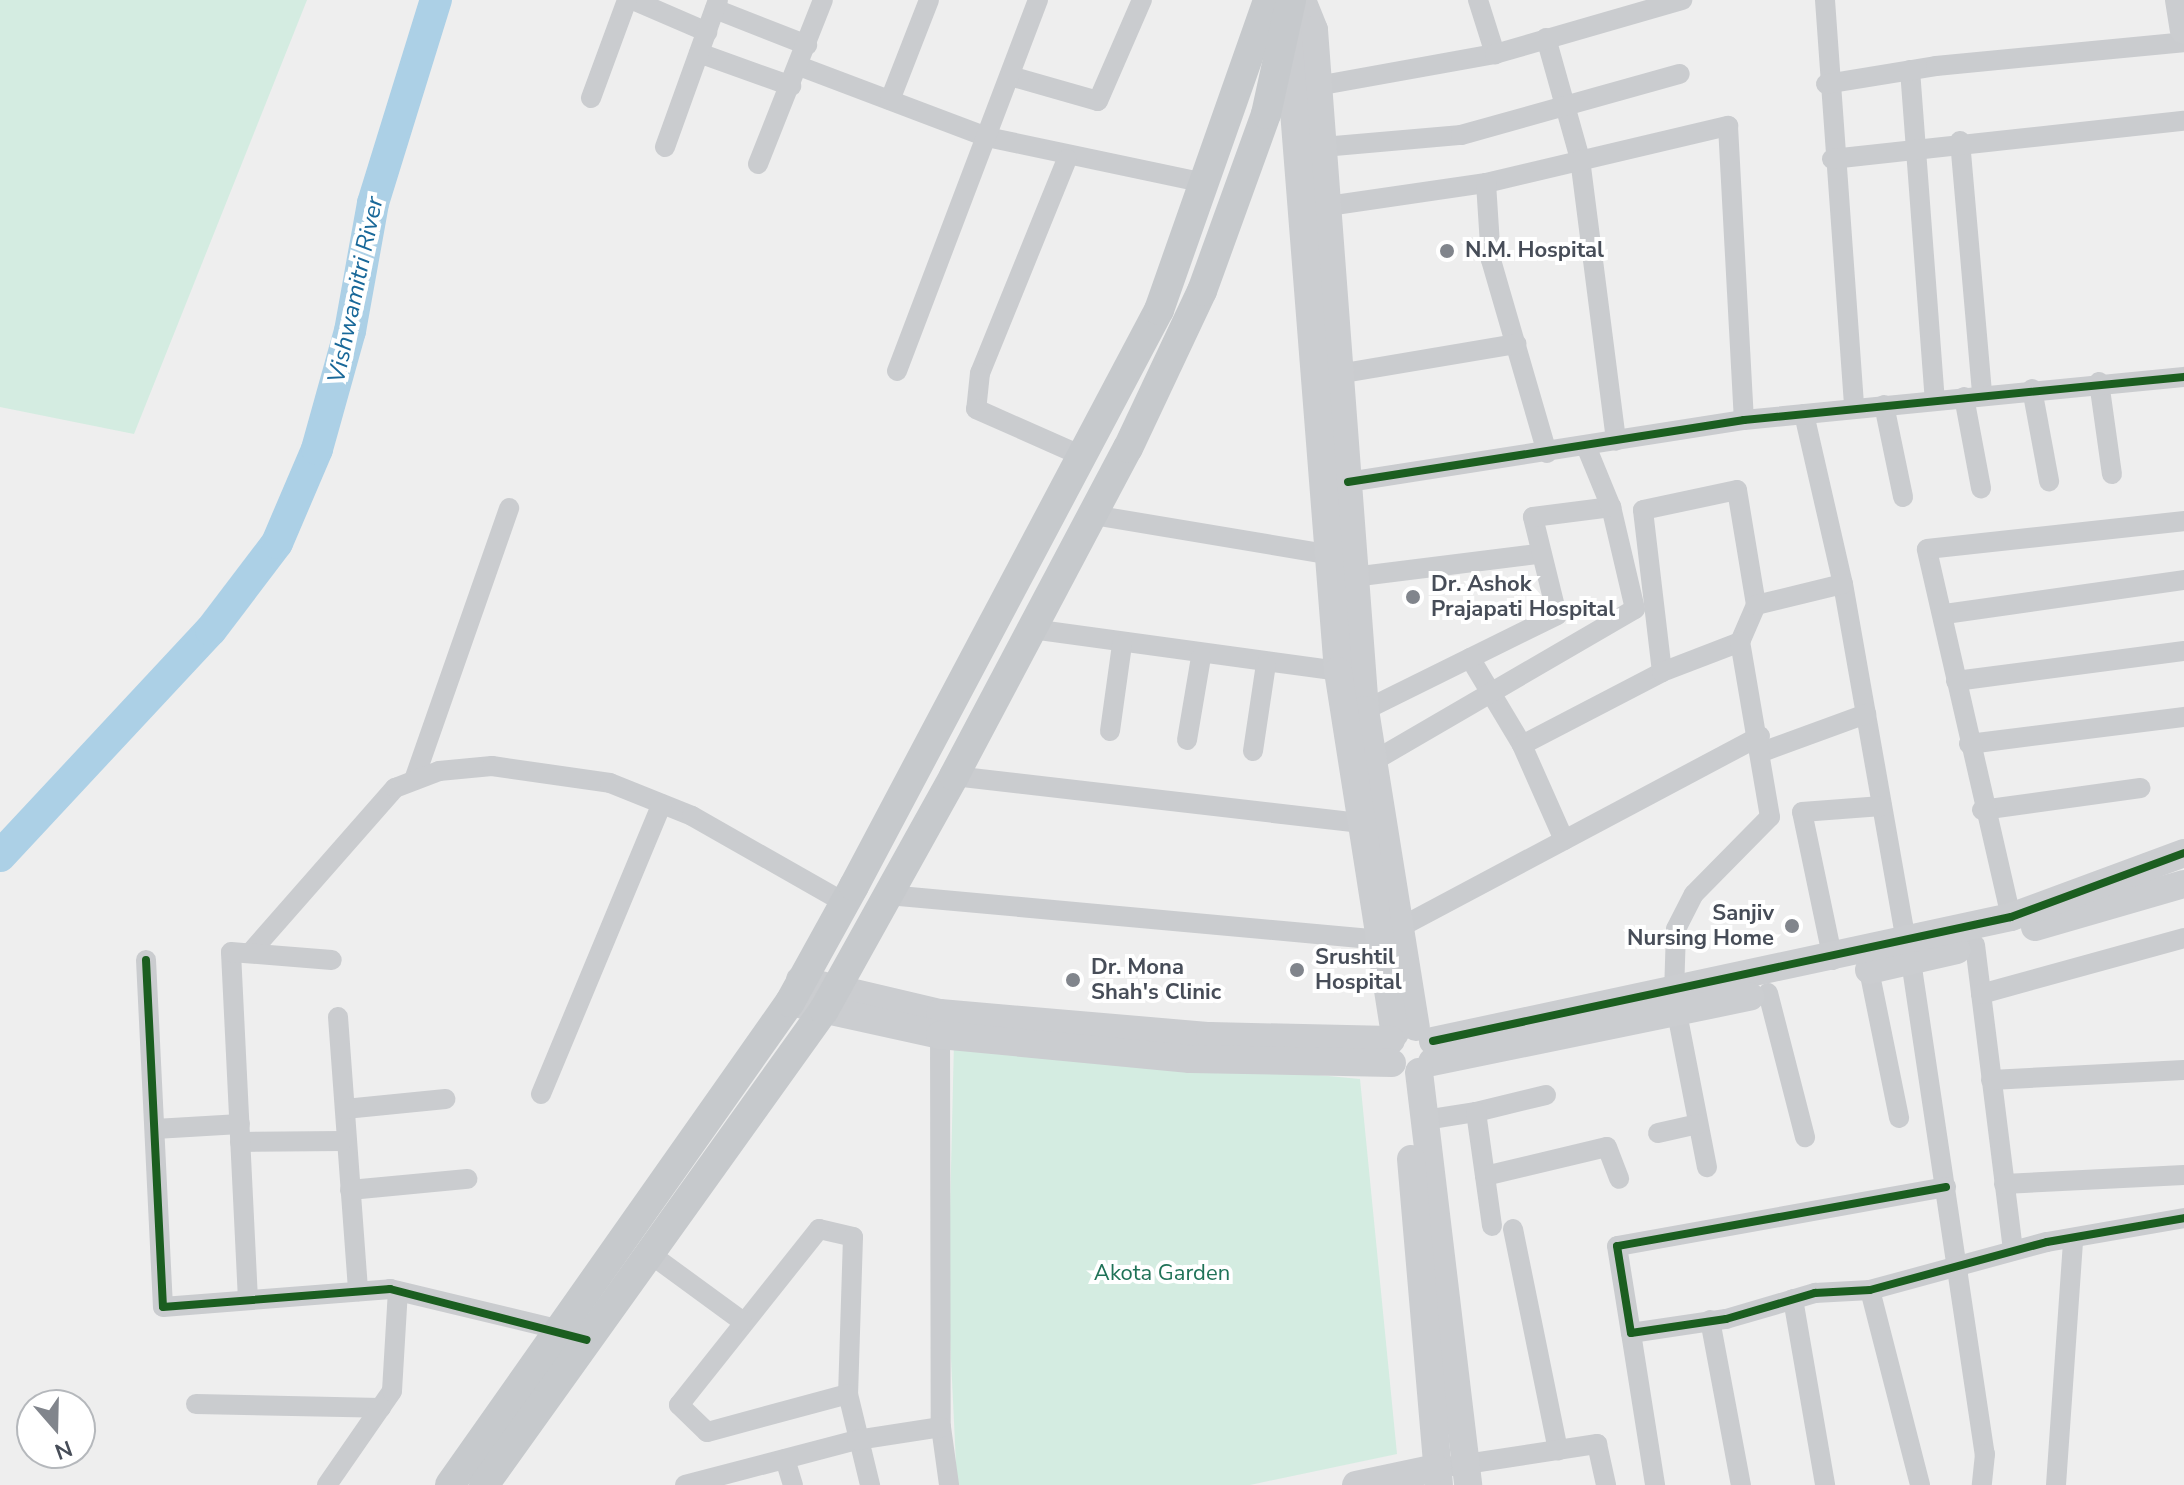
<!DOCTYPE html>
<html>
<head>
<meta charset="utf-8">
<style>
	body { margin:0 }
	#map { position:relative; width:2184px; height:1485px; overflow:hidden; background:#eee; font-family:"Nunito Sans",sans-serif }
	div>[style] { position:absolute }
	[style*='--x'] { left:calc(var(--x)*1px); top:calc(var(--y)*1px); width:calc(var(--w)*1px); rotate:calc(var(--a)*1deg) }
	.green>* { inset:0; background:#d4ece1 }
	.river>* { height:32px; margin:-16px; padding:0 16px; transform-origin:16px; border-radius:16px; background:#acd0e6 }
	.street>* { height:20px; margin:-10px; padding:0 10px; transform-origin:10px; border-radius:10px; background:#cacccf }
	.secondary>* { height:28px; margin:-14px; padding:0 14px; transform-origin:14px; border-radius:14px; background:#cbcdd0 }
	.primary>* { height:30px; margin:-15px; padding:0 15px; transform-origin:15px; border-radius:15px; background:#c6c9cc }
	.cycleway>* { height:8px; margin:-4px; padding:0 4px; transform-origin:4px; border-radius:4px; background:#1b5e20 }
	.dots>* { width:22px; height:22px; translate:-50% -50%; box-sizing:border-box; border:4px solid #fff; border-radius:50% }
	span { translate:-50% -50%; white-space:nowrap; text-align:center; line-height:1.15; -webkit-text-stroke:8px #fff; paint-order:stroke }
	.poi-label { font-size:22px; color:#474d58; font-weight:700 }
	.left { translate:0 -50%; text-align:left }
	.right { translate:-100% -50%; text-align:right }
	.park-label { font-size:22px; color:#1f7257 }
	.water-label { font-size:24px; color:#196899; font-style:italic }
	.north { position:absolute; left:16px; top:1389px; width:80px; height:80px; box-sizing:border-box; background:#fff; border:2px solid #b5b8bc; border-radius:50%; rotate:160deg; font-size:22px; font-weight:700; line-height:32px; text-align:center; color:#474d58 }
	.north::after { content:''; display:block; margin:auto; width:28px; height:36px; background:#81858c; clip-path:polygon(50% 0,100% 100%,50% 72%,0 100%) }
</style>
</head>
<body>
<div id="map">
	<div class="green">
		<i style="clip-path:polygon(0 0,307px 0,134px 434px,0 407px)"></i>
		<i style="clip-path:polygon(954px 1041px,1360px 1079px,1397px 1454px,1250px 1485px,957px 1485px,948px 1296px)"></i>
	</div>
	<div class="river">
		<i style="--x:0;--y:856;--w:309;--a:-47"></i>
		<i style="--x:211;--y:630;--w:109;--a:-52.8"></i>
		<i style="--x:277;--y:543;--w:102;--a:-66.9"></i>
		<i style="--x:317;--y:449;--w:123;--a:-74.4"></i>
		<i style="--x:350;--y:331;--w:130;--a:-79.8"></i>
		<i style="--x:373;--y:203;--w:213;--a:-72.8"></i>
	</div>
	<div class="street">
		<i style="--x:633;--y:0;--w:81;--a:23.4"></i>
		<i style="--x:1478;--y:0;--w:57;--a:72.5"></i>
		<i style="--x:1825;--y:0;--w:409;--a:85.9"></i>
		<i style="--x:715;--y:9;--w:99;--a:21.4"></i>
		<i style="--x:1546;--y:38;--w:126;--a:74.3"></i>
		<i style="--x:1580;--y:159;--w:284;--a:82.7"></i>
		<i style="--x:699;--y:53;--w:98;--a:19.7"></i>
		<i style="--x:799;--y:66;--w:201;--a:20.7"></i>
		<i style="--x:987;--y:137;--w:224;--a:11.9"></i>
		<i style="--x:1910;--y:70;--w:331;--a:85.7"></i>
		<i style="--x:1010;--y:76;--w:91;--a:15.9"></i>
		<i style="--x:1098;--y:101;--w:110;--a:-66.5"></i>
		<i style="--x:1826;--y:84;--w:111;--a:-9.3"></i>
		<i style="--x:1936;--y:66;--w:249;--a:-5.5"></i>
		<i style="--x:1317;--y:86;--w:181;--a:-10.2"></i>
		<i style="--x:1495;--y:54;--w:195;--a:-16.1"></i>
		<i style="--x:591;--y:98;--w:104;--a:-69.8"></i>
		<i style="--x:890;--y:100;--w:107;--a:-68.7"></i>
		<i style="--x:1960;--y:141;--w:254;--a:85"></i>
		<i style="--x:665;--y:147;--w:156;--a:-70.2"></i>
		<i style="--x:1323;--y:147;--w:139;--a:-5"></i>
		<i style="--x:1461;--y:135;--w:227;--a:-15.6"></i>
		<i style="--x:1067;--y:159;--w:231;--a:112.1"></i>
		<i style="--x:980;--y:373;--w:36;--a:96"></i>
		<i style="--x:976;--y:409;--w:116;--a:23.9"></i>
		<i style="--x:1832;--y:159;--w:354;--a:-6.2"></i>
		<i style="--x:758;--y:164;--w:176;--a:-68.4"></i>
		<i style="--x:1486;--y:183;--w:249;--a:-13.3"></i>
		<i style="--x:1728;--y:126;--w:294;--a:86.9"></i>
		<i style="--x:1328;--y:206;--w:160;--a:-8.3"></i>
		<i style="--x:1486;--y:183;--w:77;--a:86.3"></i>
		<i style="--x:1491;--y:260;--w:201;--a:73.8"></i>
		<i style="--x:897;--y:371;--w:397;--a:-69.2"></i>
		<i style="--x:1338;--y:374;--w:181;--a:-9.6"></i>
		<i style="--x:2099;--y:382;--w:93;--a:82"></i>
		<i style="--x:2032;--y:389;--w:94;--a:79.5"></i>
		<i style="--x:1964;--y:397;--w:93;--a:79.4"></i>
		<i style="--x:1884;--y:405;--w:94;--a:78.3"></i>
		<i style="--x:1804;--y:414;--w:174;--a:77.1"></i>
		<i style="--x:1843;--y:584;--w:364;--a:80"></i>
		<i style="--x:1348;--y:482;--w:401;--a:-8.9"></i>
		<i style="--x:1744;--y:420;--w:442;--a:-5.6"></i>
		<i style="--x:1093;--y:515;--w:237;--a:9.5"></i>
		<i style="--x:1353;--y:577;--w:185;--a:-7.1"></i>
		<i style="--x:1945;--y:614;--w:241;--a:-8.1"></i>
		<i style="--x:1032;--y:629;--w:309;--a:7.8"></i>
		<i style="--x:1470;--y:658;--w:101;--a:59.1"></i>
		<i style="--x:1522;--y:745;--w:104;--a:66.1"></i>
		<i style="--x:1662;--y:672;--w:163;--a:-96.7"></i>
		<i style="--x:1643;--y:510;--w:96;--a:-12"></i>
		<i style="--x:1737;--y:490;--w:117;--a:80.6"></i>
		<i style="--x:1956;--y:681;--w:230;--a:-7.5"></i>
		<i style="--x:1365;--y:710;--w:214;--a:-26.3"></i>
		<i style="--x:1557;--y:615;--w:101;--a:-103.8"></i>
		<i style="--x:1533;--y:517;--w:79;--a:-7.3"></i>
		<i style="--x:1110;--y:731;--w:87;--a:-82.1"></i>
		<i style="--x:1187;--y:740;--w:84;--a:-80.4"></i>
		<i style="--x:1969;--y:744;--w:217;--a:-7.2"></i>
		<i style="--x:1522;--y:745;--w:158;--a:-27.5"></i>
		<i style="--x:1662;--y:672;--w:84;--a:-21"></i>
		<i style="--x:1740;--y:642;--w:40;--a:-66.6"></i>
		<i style="--x:1756;--y:605;--w:89;--a:-13.6"></i>
		<i style="--x:1253;--y:751;--w:88;--a:-81.5"></i>
		<i style="--x:1762;--y:752;--w:111;--a:-20.1"></i>
		<i style="--x:1372;--y:762;--w:304;--a:-30.2"></i>
		<i style="--x:1635;--y:609;--w:105;--a:-103.2"></i>
		<i style="--x:1611;--y:507;--w:66;--a:-112.3"></i>
		<i style="--x:954;--y:776;--w:408;--a:6.6"></i>
		<i style="--x:415;--y:777;--w:285;--a:-70.7"></i>
		<i style="--x:1982;--y:810;--w:160;--a:-7.9"></i>
		<i style="--x:888;--y:895;--w:493;--a:5.2"></i>
		<i style="--x:2011;--y:917;--w:377;--a:-102.9"></i>
		<i style="--x:1927;--y:549;--w:259;--a:-6.2"></i>
		<i style="--x:1397;--y:929;--w:411;--a:-28"></i>
		<i style="--x:1975;--y:945;--w:308;--a:82.9"></i>
		<i style="--x:250;--y:953;--w:220;--a:-48.7"></i>
		<i style="--x:395;--y:788;--w:47;--a:-21.1"></i>
		<i style="--x:439;--y:771;--w:53;--a:-5.4"></i>
		<i style="--x:492;--y:766;--w:119;--a:8.2"></i>
		<i style="--x:610;--y:783;--w:88;--a:21.9"></i>
		<i style="--x:692;--y:816;--w:176;--a:29.6"></i>
		<i style="--x:146;--y:960;--w:347;--a:87.2"></i>
		<i style="--x:163;--y:1307;--w:228;--a:-4.5"></i>
		<i style="--x:390;--y:1289;--w:184;--a:13.5"></i>
		<i style="--x:1833;--y:960;--w:151;--a:-101.8"></i>
		<i style="--x:1802;--y:812;--w:80;--a:-4.3"></i>
		<i style="--x:1911;--y:961;--w:499;--a:81.5"></i>
		<i style="--x:1985;--y:1454;--w:31;--a:96"></i>
		<i style="--x:1869;--y:970;--w:151;--a:78.5"></i>
		<i style="--x:1768;--y:993;--w:149;--a:75.6"></i>
		<i style="--x:1674;--y:994;--w:65;--a:-88.2"></i>
		<i style="--x:1676;--y:929;--w:39;--a:-63"></i>
		<i style="--x:1694;--y:894;--w:108;--a:-45.4"></i>
		<i style="--x:1770;--y:817;--w:178;--a:-99.7"></i>
		<i style="--x:1981;--y:994;--w:211;--a:-15.4"></i>
		<i style="--x:1677;--y:1013;--w:157;--a:79"></i>
		<i style="--x:338;--y:1017;--w:275;--a:85.8"></i>
		<i style="--x:940;--y:1025;--w:402;--a:89.9"></i>
		<i style="--x:941;--y:1427;--w:59;--a:82.1"></i>
		<i style="--x:1991;--y:1080;--w:193;--a:-3"></i>
		<i style="--x:541;--y:1094;--w:314;--a:-67.4"></i>
		<i style="--x:345;--y:1109;--w:101;--a:-5.7"></i>
		<i style="--x:1476;--y:1112;--w:72;--a:-13.7"></i>
		<i style="--x:1425;--y:1120;--w:52;--a:-8.9"></i>
		<i style="--x:1476;--y:1112;--w:115;--a:82"></i>
		<i style="--x:155;--y:1129;--w:85;--a:-3.4"></i>
		<i style="--x:1658;--y:1133;--w:41;--a:-12.7"></i>
		<i style="--x:240;--y:1142;--w:102;--a:-0.6"></i>
		<i style="--x:1485;--y:1176;--w:125;--a:-13.4"></i>
		<i style="--x:1607;--y:1147;--w:34;--a:69"></i>
		<i style="--x:2004;--y:1184;--w:180;--a:-2.9"></i>
		<i style="--x:1946;--y:1187;--w:334;--a:169.8"></i>
		<i style="--x:1617;--y:1246;--w:88;--a:80.9"></i>
		<i style="--x:1631;--y:1333;--w:96;--a:-8.4"></i>
		<i style="--x:1726;--y:1319;--w:93;--a:-16.3"></i>
		<i style="--x:1815;--y:1293;--w:55;--a:-3.1"></i>
		<i style="--x:1870;--y:1290;--w:183;--a:-15.2"></i>
		<i style="--x:2047;--y:1242;--w:139;--a:-9.9"></i>
		<i style="--x:350;--y:1190;--w:118;--a:-5.4"></i>
		<i style="--x:819;--y:1229;--w:35;--a:13"></i>
		<i style="--x:853;--y:1237;--w:157;--a:91.8"></i>
		<i style="--x:848;--y:1394;--w:146;--a:164.9"></i>
		<i style="--x:707;--y:1432;--w:39;--a:-136"></i>
		<i style="--x:679;--y:1405;--w:225;--a:-51.5"></i>
		<i style="--x:1513;--y:1229;--w:226;--a:78.5"></i>
		<i style="--x:649;--y:1253;--w:115;--a:36.2"></i>
		<i style="--x:1870;--y:1290;--w:201;--a:75.6"></i>
		<i style="--x:1793;--y:1299;--w:189;--a:80.2"></i>
		<i style="--x:248;--y:1300;--w:348;--a:-92.8"></i>
		<i style="--x:231;--y:952;--w:101;--a:4.5"></i>
		<i style="--x:1710;--y:1320;--w:168;--a:79.4"></i>
		<i style="--x:1631;--y:1333;--w:154;--a:81"></i>
		<i style="--x:848;--y:1394;--w:94;--a:76.4"></i>
		<i style="--x:196;--y:1404;--w:185;--a:1.2"></i>
		<i style="--x:785;--y:1459;--w:27;--a:73"></i>
		<i style="--x:1453;--y:1466;--w:146;--a:-8.7"></i>
		<i style="--x:1597;--y:1444;--w:42;--a:77.6"></i>
		<i style="--x:327;--y:1485;--w:114;--a:-55.3"></i>
		<i style="--x:392;--y:1391;--w:100;--a:-86.6"></i>
		<i style="--x:685;--y:1485;--w:178;--a:-14.7"></i>
		<i style="--x:857;--y:1440;--w:85;--a:-8.8"></i>
		<i style="--x:2056;--y:1485;--w:247;--a:-86"></i>
	</div>
	<div class="secondary">
		<i style="--x:1302;--y:0;--w:32;--a:68"></i>
		<i style="--x:1314;--y:30;--w:682;--a:85.71"></i>
		<i style="--x:1365;--y:710;--w:321;--a:80.9"></i>
		<i style="--x:2179;--y:0;--w:30;--a:81"></i>
		<i style="--x:1287;--y:22;--w:651;--a:85.51"></i>
		<i style="--x:1338;--y:671;--w:367;--a:81.1"></i>
		<i style="--x:2035;--y:927;--w:155;--a:-16.1"></i>
		<i style="--x:1869;--y:970;--w:90;--a:-12.8"></i>
		<i style="--x:800;--y:980;--w:144;--a:13.3"></i>
		<i style="--x:940;--y:1013;--w:271;--a:4.9"></i>
		<i style="--x:1210;--y:1036;--w:181;--a:1.3"></i>
		<i style="--x:790;--y:1002;--w:154;--a:12.4"></i>
		<i style="--x:940;--y:1035;--w:251;--a:5.5"></i>
		<i style="--x:1190;--y:1059;--w:202;--a:1.1"></i>
		<i style="--x:1433;--y:1041;--w:591;--a:-12.11"></i>
		<i style="--x:2011;--y:917;--w:184;--a:-20.3"></i>
		<i style="--x:1432;--y:1062;--w:325;--a:-11.6"></i>
		<i style="--x:1419;--y:1072;--w:416;--a:83.2"></i>
		<i style="--x:1411;--y:1159;--w:327;--a:85.1"></i>
		<i style="--x:1356;--y:1485;--w:82;--a:-12"></i>
	</div>
	<div class="primary">
		<i style="--x:450;--y:1485;--w:591;--a:-54.86"></i>
		<i style="--x:790;--y:1002;--w:132;--a:-61.1"></i>
		<i style="--x:854;--y:886;--w:652;--a:-62.1"></i>
		<i style="--x:1159;--y:310;--w:329;--a:-70.6"></i>
		<i style="--x:484;--y:1485;--w:584;--a:-54.41"></i>
		<i style="--x:824;--y:1010;--w:268;--a:-60.9"></i>
		<i style="--x:954;--y:776;--w:371;--a:-62.1"></i>
		<i style="--x:1128;--y:448;--w:174;--a:-64.8"></i>
		<i style="--x:1202;--y:291;--w:188;--a:-70.1"></i>
		<i style="--x:1266;--y:114;--w:117;--a:-77.6"></i>
	</div>
	<div class="cycleway">
		<i style="--x:1348;--y:482;--w:401;--a:-8.9"></i>
		<i style="--x:1744;--y:420;--w:442;--a:-5.6"></i>
		<i style="--x:146;--y:960;--w:347;--a:87.2"></i>
		<i style="--x:163;--y:1307;--w:228;--a:-4.5"></i>
		<i style="--x:390;--y:1289;--w:203;--a:14.5"></i>
		<i style="--x:1433;--y:1041;--w:591;--a:-12.11"></i>
		<i style="--x:2011;--y:917;--w:184;--a:-20.3"></i>
		<i style="--x:1946;--y:1187;--w:334;--a:169.8"></i>
		<i style="--x:1617;--y:1246;--w:88;--a:80.9"></i>
		<i style="--x:1631;--y:1333;--w:96;--a:-8.4"></i>
		<i style="--x:1726;--y:1319;--w:93;--a:-16.3"></i>
		<i style="--x:1815;--y:1293;--w:55;--a:-3.1"></i>
		<i style="--x:1870;--y:1290;--w:183;--a:-15.2"></i>
		<i style="--x:2047;--y:1242;--w:139;--a:-9.9"></i>
	</div>
	<div class="dots">
		<i style="left:1447px;top:251px;background:#81858c"></i>
		<i style="left:1413px;top:597px;background:#81858c"></i>
		<i style="left:1792px;top:926px;background:#81858c"></i>
		<i style="left:1297px;top:970px;background:#81858c"></i>
		<i style="left:1073px;top:980px;background:#81858c"></i>
	</div>
	<div class="poi-label">
		<span class="left" style="left:1465px;top:251px">N.M. Hospital</span>
		<span class="left" style="left:1431px;top:597px">Dr. Ashok<br>Prajapati Hospital</span>
		<span class="right" style="left:1774px;top:926px">Sanjiv<br>Nursing Home</span>
		<span class="left" style="left:1315px;top:970px">Srushtil<br>Hospital</span>
		<span class="left" style="left:1091px;top:980px">Dr. Mona<br>Shah's Clinic</span>
	</div>
	<div class="park-label">
		<span style="left:1162px;top:1274px">Akota Garden</span>
	</div>
	<div class="water-label">
		<span style="left:356px;top:290px;rotate:-78deg">Vishwamitri River</span>
	</div>
	<div class="north">N</div>
</div>
</body>
</html>
